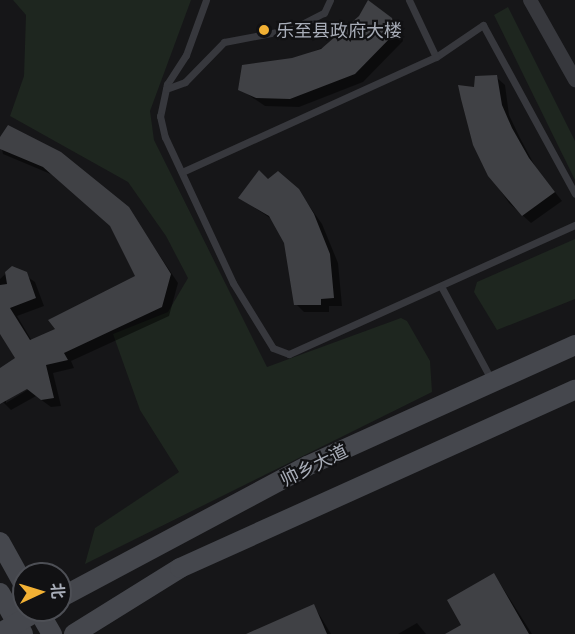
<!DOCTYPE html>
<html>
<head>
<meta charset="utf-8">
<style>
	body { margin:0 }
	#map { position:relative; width:575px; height:634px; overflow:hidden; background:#161618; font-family:"Noto Sans","Noto Sans SC",sans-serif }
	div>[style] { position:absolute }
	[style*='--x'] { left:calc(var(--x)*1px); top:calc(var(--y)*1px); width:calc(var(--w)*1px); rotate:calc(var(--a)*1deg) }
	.green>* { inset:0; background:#1e261f }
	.shadow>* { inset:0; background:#0007 }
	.building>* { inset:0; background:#404145 }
	.service>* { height:7px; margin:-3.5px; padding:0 3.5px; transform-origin:3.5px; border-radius:3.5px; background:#37383d }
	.minor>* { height:14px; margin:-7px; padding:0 7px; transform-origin:7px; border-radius:7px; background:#37383d }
	.secondary>* { height:20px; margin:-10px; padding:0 10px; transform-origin:10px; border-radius:10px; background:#45474d }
	.dots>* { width:16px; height:16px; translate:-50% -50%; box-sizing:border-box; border:3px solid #111113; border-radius:50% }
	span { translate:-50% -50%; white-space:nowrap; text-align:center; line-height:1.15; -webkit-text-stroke:4.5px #111113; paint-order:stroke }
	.poi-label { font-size:18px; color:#a8adb8 }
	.left { translate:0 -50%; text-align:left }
	.street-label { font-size:18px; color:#a8adb8 }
	.north { position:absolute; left:12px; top:562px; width:60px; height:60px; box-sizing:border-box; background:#111113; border:2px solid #4d4f55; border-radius:50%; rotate:86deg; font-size:16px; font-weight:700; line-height:24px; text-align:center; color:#a8adb8 }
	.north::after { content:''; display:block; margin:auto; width:21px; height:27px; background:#f2b134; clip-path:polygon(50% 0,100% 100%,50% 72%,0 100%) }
</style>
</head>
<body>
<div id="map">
	<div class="green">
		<i style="clip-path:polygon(13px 0,191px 0,150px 111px,154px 140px,267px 367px,401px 318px,407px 321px,430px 361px,432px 392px,85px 564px,95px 528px,179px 472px,140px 410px,113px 334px,168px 312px,188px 278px,166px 236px,128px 182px,10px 116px,24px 76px,26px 15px)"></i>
		<i style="clip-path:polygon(508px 7px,575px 141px,575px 180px,494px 15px)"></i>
		<i style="clip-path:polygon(575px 239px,575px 299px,497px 330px,474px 292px,477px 282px)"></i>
	</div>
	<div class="shadow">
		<i style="clip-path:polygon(391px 19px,400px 28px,403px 41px,363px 82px,299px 107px,265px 106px,240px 89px,293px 60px)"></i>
		<i style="clip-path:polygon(496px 77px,505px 85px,509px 115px,520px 138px,536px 168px,562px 201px,531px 223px,509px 203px,490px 175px,475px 89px)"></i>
		<i style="clip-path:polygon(evenodd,0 140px,128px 208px,178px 283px,169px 316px,71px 361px,74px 368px,53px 373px,61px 406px,51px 407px,36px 396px,11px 410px,3px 402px,0 369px,17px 359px,0 331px,0 279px,13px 267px,35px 282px,44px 306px,17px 316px,32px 341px,57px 330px,137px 277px,112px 227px,53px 175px,3px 154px,0 140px,33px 384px,34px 386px,6px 403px,6px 399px,33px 384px)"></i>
		<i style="clip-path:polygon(268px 181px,298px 190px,322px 224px,338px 263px,342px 306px,329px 306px,329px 312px,304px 312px,296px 304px,286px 242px,273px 220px,240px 198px)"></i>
		<i style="clip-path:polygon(494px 574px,532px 634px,448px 634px,463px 626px)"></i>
		<i style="clip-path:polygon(314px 606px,331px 634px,250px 634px)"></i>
		<i style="clip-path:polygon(417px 623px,426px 634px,398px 634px)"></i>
	</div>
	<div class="building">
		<i style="clip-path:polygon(368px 0,392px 18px,396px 32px,355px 74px,290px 99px,256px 98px,238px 90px,242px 65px,292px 58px,321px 49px,359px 16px)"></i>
		<i style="clip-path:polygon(497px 75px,502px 105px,512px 128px,529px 158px,555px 192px,522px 216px,488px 176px,473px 145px,461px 99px,458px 85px,474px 87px,475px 76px)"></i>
		<i style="clip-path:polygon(8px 125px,61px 152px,129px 207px,171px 274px,162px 307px,64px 353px,68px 360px,46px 365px,54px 398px,41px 400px,27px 389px,0 404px,0 368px,15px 358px,0 334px,0 285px,7px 284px,5px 272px,12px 266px,27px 272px,36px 298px,10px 308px,30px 340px,55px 329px,48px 320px,135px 276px,110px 226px,43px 167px,0 149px,0 137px)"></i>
		<i style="clip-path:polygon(259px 170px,268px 179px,278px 171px,299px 189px,314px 214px,330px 254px,334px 298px,321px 299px,321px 305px,294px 305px,284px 243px,269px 216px,238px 198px)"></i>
		<i style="clip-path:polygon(494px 573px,529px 634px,445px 634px,461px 625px,447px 600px)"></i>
		<i style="clip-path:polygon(314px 604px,327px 634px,246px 634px)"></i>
	</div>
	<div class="service">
		<i style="--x:206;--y:0;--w:59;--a:110"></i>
		<i style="--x:186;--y:55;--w:35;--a:123"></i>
		<i style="--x:167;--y:84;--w:33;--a:102"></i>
		<i style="--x:160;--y:116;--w:22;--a:77"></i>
		<i style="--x:165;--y:137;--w:161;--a:65"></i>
		<i style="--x:233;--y:283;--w:76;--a:58.4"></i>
		<i style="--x:273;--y:348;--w:17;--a:21"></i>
		<i style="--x:289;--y:354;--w:314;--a:-24.3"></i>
		<i style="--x:409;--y:0;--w:63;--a:64.7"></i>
		<i style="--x:436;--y:57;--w:57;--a:-34.2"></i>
		<i style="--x:483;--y:25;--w:192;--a:61.4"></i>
		<i style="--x:166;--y:89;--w:20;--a:-20"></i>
		<i style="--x:185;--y:82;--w:56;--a:-45.7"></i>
		<i style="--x:224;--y:42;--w:69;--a:-10.8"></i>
		<i style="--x:292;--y:29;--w:36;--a:-27"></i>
		<i style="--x:324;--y:13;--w:14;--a:-65"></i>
		<i style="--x:182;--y:172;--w:279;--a:-24.4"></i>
		<i style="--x:442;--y:288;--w:106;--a:61.7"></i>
	</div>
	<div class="minor">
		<i style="--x:530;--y:0;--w:92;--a:60.6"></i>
	</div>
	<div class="secondary">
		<i style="--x:0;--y:542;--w:49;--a:60.8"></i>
		<i style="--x:0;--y:593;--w:47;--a:60.7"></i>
		<i style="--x:60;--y:598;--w:280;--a:-28.1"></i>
		<i style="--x:307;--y:466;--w:294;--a:-24.3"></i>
		<i style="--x:38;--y:610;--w:28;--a:60"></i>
		<i style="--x:0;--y:633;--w:45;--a:-30.5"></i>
		<i style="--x:74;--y:634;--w:125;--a:-31.9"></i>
		<i style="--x:180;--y:568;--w:433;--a:-24.3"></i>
	</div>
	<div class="dots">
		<i style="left:264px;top:30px;background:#f2b134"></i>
	</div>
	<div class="poi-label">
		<span class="left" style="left:276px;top:30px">乐至县政府大楼</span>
	</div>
	<div class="street-label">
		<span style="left:314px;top:465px;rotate:-26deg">帅乡大道</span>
	</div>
	<div class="north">北</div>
</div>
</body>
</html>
